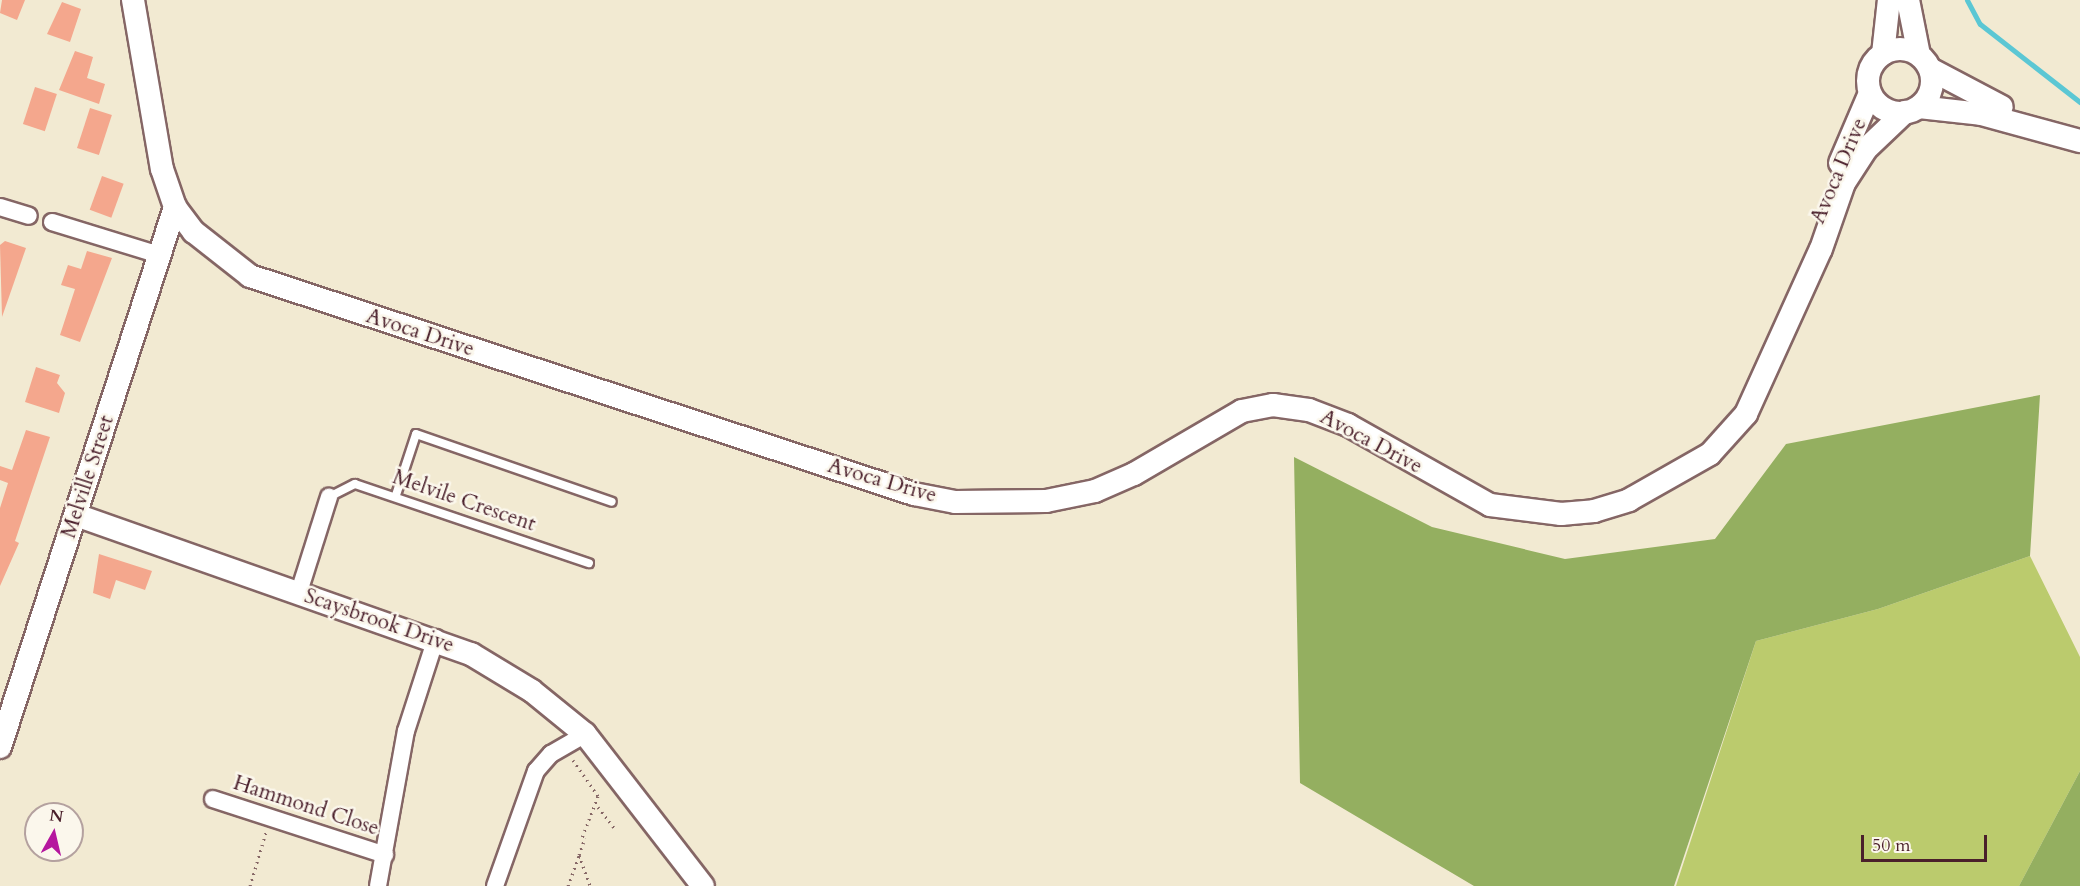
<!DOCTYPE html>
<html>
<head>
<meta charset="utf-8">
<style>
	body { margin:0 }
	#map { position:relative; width:2080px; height:886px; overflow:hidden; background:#f2ead2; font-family:Cardo,serif }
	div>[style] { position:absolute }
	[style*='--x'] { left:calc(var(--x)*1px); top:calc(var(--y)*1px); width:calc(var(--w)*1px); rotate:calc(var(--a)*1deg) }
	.green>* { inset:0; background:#bbcb6d }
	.forest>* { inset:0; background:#94af60 }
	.stream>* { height:5px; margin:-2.5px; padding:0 2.5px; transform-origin:2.5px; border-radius:2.5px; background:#5bc7d4 }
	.building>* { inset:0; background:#f4a78d; transform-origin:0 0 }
	.path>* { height:3px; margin-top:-1.5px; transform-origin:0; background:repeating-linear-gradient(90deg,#856665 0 1.5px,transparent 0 6px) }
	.roads { filter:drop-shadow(2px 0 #856665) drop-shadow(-2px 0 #856665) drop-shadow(0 2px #856665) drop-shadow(0 -2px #856665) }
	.lane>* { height:8px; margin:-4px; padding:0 4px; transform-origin:4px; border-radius:4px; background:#fff }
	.street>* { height:16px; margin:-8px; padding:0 8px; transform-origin:8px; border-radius:8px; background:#fff }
	.secondary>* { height:22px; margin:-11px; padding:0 11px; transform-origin:11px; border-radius:11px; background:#fff }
	.secondary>.ring { margin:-11px; padding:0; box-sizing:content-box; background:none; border:22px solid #fff; border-radius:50% }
	span { translate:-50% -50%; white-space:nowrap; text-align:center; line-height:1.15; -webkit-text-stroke:5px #fbf7ec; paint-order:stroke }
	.street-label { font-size:21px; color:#4a1f2b }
	.north { position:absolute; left:24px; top:802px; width:60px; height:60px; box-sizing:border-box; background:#fbf7ec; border:2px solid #b4a19f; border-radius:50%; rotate:8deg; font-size:16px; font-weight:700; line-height:24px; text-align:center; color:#4a1f2b }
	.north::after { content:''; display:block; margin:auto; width:21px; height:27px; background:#b5179e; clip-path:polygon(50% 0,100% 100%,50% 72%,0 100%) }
	.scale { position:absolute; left:1861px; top:835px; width:126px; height:27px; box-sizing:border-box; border:3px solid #4a1f2b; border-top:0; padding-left:8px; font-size:18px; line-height:21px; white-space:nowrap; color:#4a1f2b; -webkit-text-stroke:4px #fbf7ec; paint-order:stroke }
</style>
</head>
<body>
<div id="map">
	<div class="green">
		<i style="clip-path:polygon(2030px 556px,2080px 657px,2080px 771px,2019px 886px,1676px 886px,1756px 641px,1878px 609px)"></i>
	</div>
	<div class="forest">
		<i style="clip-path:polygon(2040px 395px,2030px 556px,1878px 609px,1756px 641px,1674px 886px,1474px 886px,1300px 783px,1294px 457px,1432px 527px,1565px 559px,1715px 539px,1786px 444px)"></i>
		<i style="clip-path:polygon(2080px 771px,2080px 886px,2019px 886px)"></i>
	</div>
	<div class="stream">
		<i style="--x:1967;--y:0;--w:27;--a:62"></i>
		<i style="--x:1980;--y:24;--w:127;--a:38"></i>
	</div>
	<div class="building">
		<i style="clip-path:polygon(2px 0,25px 0,17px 20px,0 13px)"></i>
		<i style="clip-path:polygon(62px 2px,81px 9px,70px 42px,47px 34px)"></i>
		<i style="clip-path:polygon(75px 51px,93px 57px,87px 78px,105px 84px,99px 104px,59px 90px)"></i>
		<i style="left:35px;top:87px;width:23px;height:39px;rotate:18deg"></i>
		<i style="left:90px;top:108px;width:23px;height:42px;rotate:18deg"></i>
		<i style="left:102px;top:176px;width:23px;height:36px;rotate:20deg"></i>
		<i style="clip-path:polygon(5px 241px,26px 248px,2px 317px,0 245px)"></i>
		<i style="clip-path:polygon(87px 251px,112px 258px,80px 342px,60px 335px,75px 289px,61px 285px,68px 265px,81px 269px)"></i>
		<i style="clip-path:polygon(36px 367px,60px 375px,57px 383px,65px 393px,59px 413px,25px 402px)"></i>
		<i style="clip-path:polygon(26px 430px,50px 437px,15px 541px,19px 543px,0 586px,0 508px,8px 483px,0 480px,0 466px,12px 470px)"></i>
		<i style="clip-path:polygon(99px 554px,152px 571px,145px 590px,116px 580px,110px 599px,93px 593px)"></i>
	</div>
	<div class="path">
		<i style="--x:573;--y:760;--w:44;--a:55.2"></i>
		<i style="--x:598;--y:796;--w:45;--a:110.9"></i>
		<i style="--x:598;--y:807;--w:29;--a:52"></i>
		<i style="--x:579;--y:855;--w:18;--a:-71"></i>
		<i style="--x:250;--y:886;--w:56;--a:-73.5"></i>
		<i style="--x:568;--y:886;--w:33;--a:-70"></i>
		<i style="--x:579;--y:855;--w:33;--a:70"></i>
	</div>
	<div class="roads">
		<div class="lane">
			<i style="--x:396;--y:495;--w:64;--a:-71.8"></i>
			<i style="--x:416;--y:434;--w:207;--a:19.1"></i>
			<i style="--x:329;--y:497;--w:29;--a:-27"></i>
			<i style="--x:355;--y:484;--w:247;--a:18.7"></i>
		</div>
		<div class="street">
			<i style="--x:0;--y:207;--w:30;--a:17"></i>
			<i style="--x:52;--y:222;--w:112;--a:17.1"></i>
			<i style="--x:299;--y:592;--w:100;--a:-72.5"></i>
			<i style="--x:213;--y:799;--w:181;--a:18"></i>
			<i style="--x:378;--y:886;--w:158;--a:-79.8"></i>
			<i style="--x:406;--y:731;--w:98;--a:-72.1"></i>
			<i style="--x:495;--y:886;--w:122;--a:-70.4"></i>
			<i style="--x:536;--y:771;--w:23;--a:-49"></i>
			<i style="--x:551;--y:754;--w:39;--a:-30"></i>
		</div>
		<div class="secondary">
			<i style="--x:133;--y:0;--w:171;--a:80.3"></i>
			<i style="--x:162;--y:169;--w:40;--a:71.1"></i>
			<i style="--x:175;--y:207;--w:31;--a:53"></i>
			<i style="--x:194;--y:232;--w:71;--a:38.2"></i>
			<i style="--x:250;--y:276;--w:699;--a:18.18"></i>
			<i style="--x:914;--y:494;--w:42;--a:11"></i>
			<i style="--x:955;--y:502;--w:91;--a:-0.6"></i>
			<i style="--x:1046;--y:501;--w:50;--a:-11.5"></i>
			<i style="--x:1095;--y:491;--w:43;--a:-23.6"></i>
			<i style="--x:1134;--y:474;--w:125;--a:-30.3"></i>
			<i style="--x:1242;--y:411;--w:32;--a:-11"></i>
			<i style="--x:1273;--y:405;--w:36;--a:8"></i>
			<i style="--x:1309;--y:410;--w:42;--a:21"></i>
			<i style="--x:1348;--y:425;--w:163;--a:29.4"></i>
			<i style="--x:1490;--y:505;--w:72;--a:7.2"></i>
			<i style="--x:1561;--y:514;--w:33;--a:-5"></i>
			<i style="--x:1594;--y:511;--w:37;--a:-17"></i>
			<i style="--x:1629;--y:500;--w:93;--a:-29.6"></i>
			<i style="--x:1710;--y:454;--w:54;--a:-48"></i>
			<i style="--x:1746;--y:414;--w:181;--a:-65.6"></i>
			<i style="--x:1821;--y:249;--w:70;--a:-70.8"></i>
			<i style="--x:1844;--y:183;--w:40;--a:-57.1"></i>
			<i style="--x:1866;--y:149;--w:54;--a:-43.5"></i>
			<i style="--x:1908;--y:0;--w:56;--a:78.7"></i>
			<i class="ring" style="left:1868px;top:49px;width:42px;height:42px"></i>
			<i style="--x:1883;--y:54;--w:54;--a:-83.7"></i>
			<i style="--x:1930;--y:69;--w:81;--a:27.8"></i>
			<i style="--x:1919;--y:107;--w:62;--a:6.4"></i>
			<i style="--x:1981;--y:114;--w:103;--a:15.3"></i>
			<i style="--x:1840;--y:163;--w:76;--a:-66.8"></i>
			<i style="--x:76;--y:515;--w:419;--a:19.4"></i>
			<i style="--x:471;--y:654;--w:71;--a:31.2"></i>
			<i style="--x:532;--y:691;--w:68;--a:39.1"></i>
			<i style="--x:585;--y:734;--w:192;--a:52.2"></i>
			<i style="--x:0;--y:747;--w:568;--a:-72.04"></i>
		</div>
	</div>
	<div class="street-label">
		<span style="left:1839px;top:171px;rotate:-67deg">Avoca Drive</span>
		<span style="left:420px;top:333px;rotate:18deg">Avoca Drive</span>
		<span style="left:1371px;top:442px;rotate:28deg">Avoca Drive</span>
		<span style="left:88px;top:477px;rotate:-72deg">Melville Street</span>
		<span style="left:882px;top:481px;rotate:16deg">Avoca Drive</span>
		<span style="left:464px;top:501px;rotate:19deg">Melvile Crescent</span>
		<span style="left:379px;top:621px;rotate:19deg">Scaysbrook Drive</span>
		<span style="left:306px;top:806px;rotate:18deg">Hammond Close</span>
	</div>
	<div class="north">N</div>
	<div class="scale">50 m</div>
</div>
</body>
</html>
